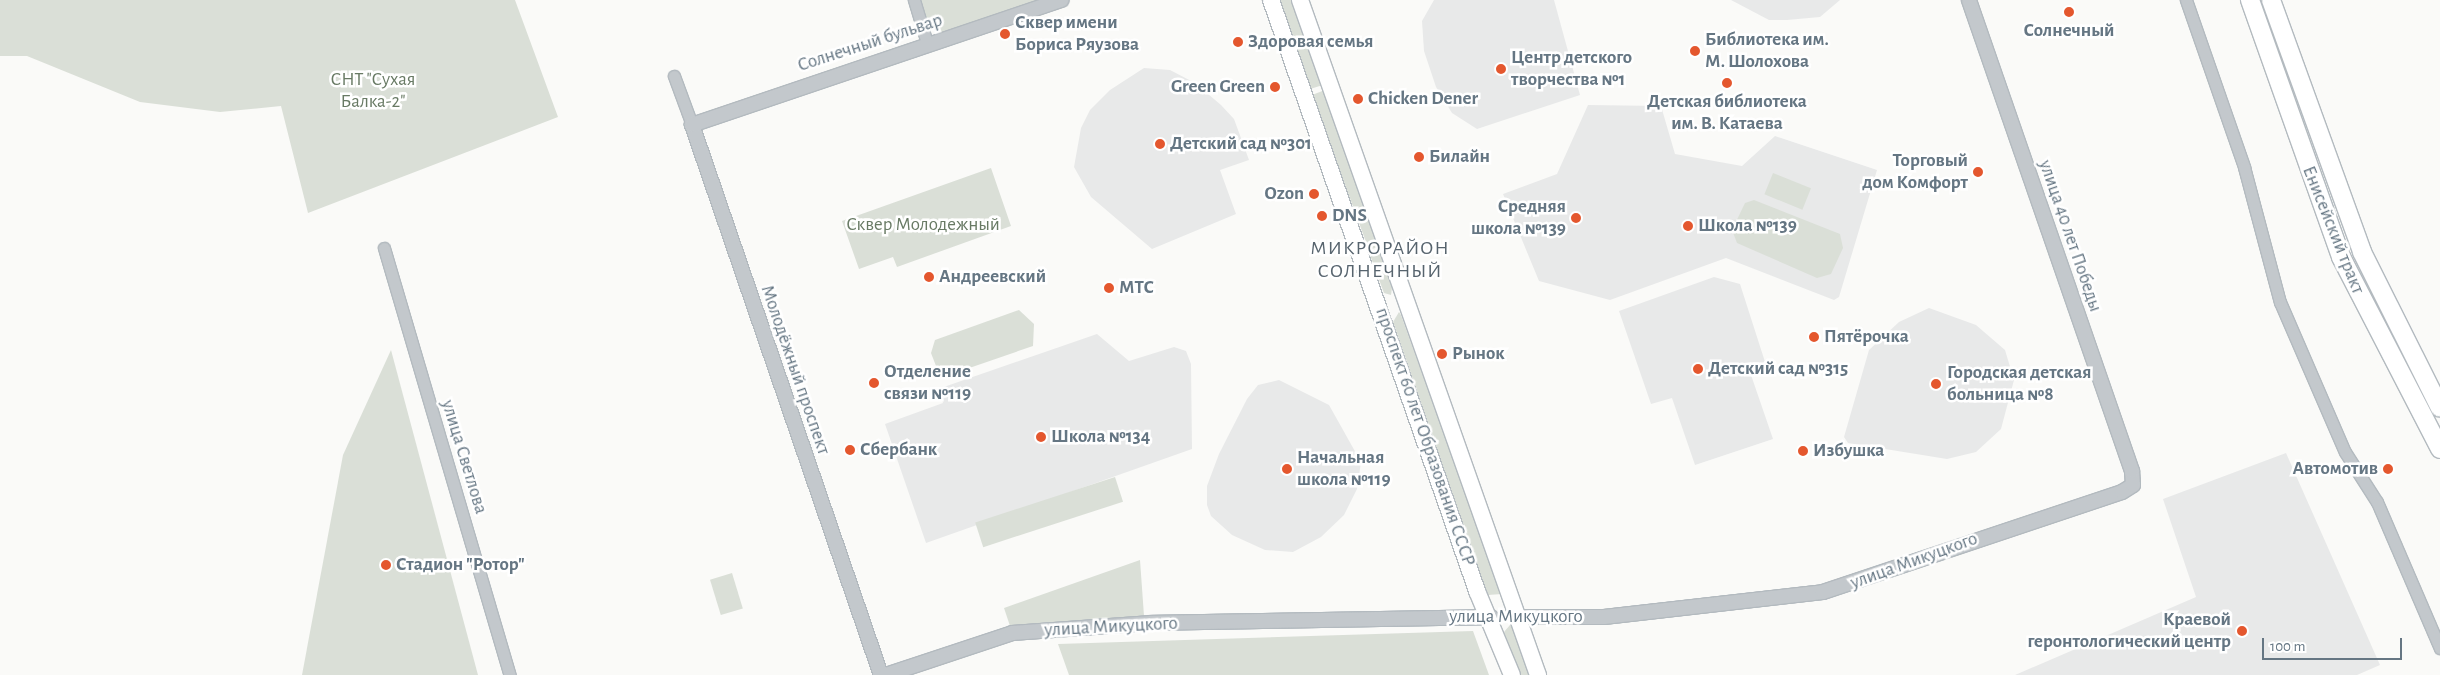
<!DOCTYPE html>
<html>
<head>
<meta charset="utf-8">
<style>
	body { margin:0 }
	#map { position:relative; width:2440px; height:675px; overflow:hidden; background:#fafaf8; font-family:"Alegreya Sans",sans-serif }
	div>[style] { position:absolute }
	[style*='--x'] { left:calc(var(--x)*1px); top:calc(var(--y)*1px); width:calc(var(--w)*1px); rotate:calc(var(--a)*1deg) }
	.built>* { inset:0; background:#e8e9e9 }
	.green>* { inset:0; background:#dadfd7; transform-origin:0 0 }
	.roads { filter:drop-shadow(1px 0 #b3babf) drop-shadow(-1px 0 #b3babf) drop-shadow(0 1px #b3babf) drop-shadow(0 -1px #b3babf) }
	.minor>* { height:11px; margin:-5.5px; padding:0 5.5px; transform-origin:5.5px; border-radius:5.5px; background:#c3c8cc }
	.tertiary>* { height:14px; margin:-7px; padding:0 7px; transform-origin:7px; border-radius:7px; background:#c3c8cc }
	.secondary>* { height:16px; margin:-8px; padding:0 8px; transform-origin:8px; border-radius:8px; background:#fff }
	.primary>* { height:18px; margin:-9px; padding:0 9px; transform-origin:9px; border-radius:9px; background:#fff }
	.dots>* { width:14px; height:14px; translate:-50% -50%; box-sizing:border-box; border:2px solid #fff; border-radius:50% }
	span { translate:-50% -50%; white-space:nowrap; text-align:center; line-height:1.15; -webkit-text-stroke:5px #fff; paint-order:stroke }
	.poi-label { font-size:19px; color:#657683; font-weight:700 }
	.left { translate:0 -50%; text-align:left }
	.right { translate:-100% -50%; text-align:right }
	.street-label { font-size:19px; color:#657683 }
	.park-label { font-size:19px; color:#687a64 }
	.neighbourhood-label { font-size:20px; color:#57646e; letter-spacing:1px }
	.scale { position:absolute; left:2262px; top:638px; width:140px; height:22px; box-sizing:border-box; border:2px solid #657683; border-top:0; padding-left:6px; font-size:15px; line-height:18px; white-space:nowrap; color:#657683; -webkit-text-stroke:4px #fff; paint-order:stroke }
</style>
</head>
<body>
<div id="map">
	<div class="built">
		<i style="clip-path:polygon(1434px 0,1554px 0,1580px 95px,1477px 129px,1452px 113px,1436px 87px,1424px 51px,1422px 21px)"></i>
		<i style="clip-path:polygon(1731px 0,1840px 0,1820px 17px,1787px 20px,1769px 20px)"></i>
		<i style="clip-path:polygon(1144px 68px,1170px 70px,1195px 83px,1221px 105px,1234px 119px,1249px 160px,1220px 170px,1236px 214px,1152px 249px,1091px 197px,1074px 167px,1081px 128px,1090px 110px,1110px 90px)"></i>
		<i style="clip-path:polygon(1588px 105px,1661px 106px,1675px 154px,1742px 166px,1775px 136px,1877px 170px,1839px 297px,1834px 300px,1726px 258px,1610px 300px,1539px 281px,1503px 194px,1557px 174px)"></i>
		<i style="clip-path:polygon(1714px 277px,1740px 284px,1766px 365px,1750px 372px,1773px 439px,1695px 465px,1672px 398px,1651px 404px,1619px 311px)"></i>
		<i style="clip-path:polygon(1929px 308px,1976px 325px,2005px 350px,2014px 380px,2001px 429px,1976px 452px,1947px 459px,1848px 443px,1844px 437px,1869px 350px,1899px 322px)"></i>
		<i style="clip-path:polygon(1097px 334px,1129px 361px,1174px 347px,1186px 351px,1191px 364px,1192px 449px,926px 543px,885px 424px,943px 403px,938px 389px)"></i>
		<i style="clip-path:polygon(1279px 380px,1329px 405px,1361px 462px,1357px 489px,1344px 515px,1321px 537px,1293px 552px,1265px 550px,1232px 535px,1211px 516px,1207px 505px,1207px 486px,1219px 454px,1247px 399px,1258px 385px)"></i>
		<i style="clip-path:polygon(2286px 453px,2380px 665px,2357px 675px,2015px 675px,2196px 597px,2163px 499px)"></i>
	</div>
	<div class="green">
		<i style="clip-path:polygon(0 0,515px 0,558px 117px,308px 213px,281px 106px,220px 112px,140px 102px,27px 56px,0 56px)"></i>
		<i style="clip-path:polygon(918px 0,1042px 0,940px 34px,928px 26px)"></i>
		<i style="clip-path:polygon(1278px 0,1294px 0,1323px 85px,1310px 89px)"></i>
		<i style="clip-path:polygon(1325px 90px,1378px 247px,1369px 250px,1312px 95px)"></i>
		<i style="clip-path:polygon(991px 168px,1011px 226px,897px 267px,893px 257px,859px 269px,842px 221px)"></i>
		<i style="left:1773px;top:173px;width:41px;height:23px;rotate:22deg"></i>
		<i style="clip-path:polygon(1754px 200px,1840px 234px,1843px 248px,1831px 274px,1817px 278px,1737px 243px,1732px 230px,1745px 203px)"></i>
		<i style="clip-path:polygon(1380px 252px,1392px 288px,1391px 295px,1384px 293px,1370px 255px)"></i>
		<i style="clip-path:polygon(1019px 310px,1034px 324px,1033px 346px,949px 375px,936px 366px,931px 353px,935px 340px)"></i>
		<i style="clip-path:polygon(1399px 312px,1401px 315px,1502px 594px,1488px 595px,1486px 591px,1393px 322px)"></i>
		<i style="clip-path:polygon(391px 350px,478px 675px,302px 675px,343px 455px)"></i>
		<i style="left:1115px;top:477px;width:26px;height:147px;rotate:72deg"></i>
		<i style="clip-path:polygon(1140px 560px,1144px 616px,1010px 626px,1004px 608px)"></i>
		<i style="left:732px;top:573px;width:37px;height:23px;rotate:73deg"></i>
		<i style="clip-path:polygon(1510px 625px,1513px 627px,1531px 675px,1520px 675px,1504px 632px)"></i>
		<i style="clip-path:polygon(1473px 631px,1489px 675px,1069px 675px,1058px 644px)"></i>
	</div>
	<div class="roads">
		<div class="minor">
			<i style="--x:914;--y:0;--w:45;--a:73.2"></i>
			<i style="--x:2186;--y:0;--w:177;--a:70.8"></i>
			<i style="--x:2244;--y:167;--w:140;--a:75.1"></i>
			<i style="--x:2280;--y:302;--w:163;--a:66.6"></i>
			<i style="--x:2345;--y:452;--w:59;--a:57.4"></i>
			<i style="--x:2377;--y:502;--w:159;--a:66.7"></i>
			<i style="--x:674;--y:76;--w:52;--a:69.8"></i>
			<i style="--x:384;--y:248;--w:445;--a:73.6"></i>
		</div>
		<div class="tertiary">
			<i style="--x:1517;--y:617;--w:87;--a:0"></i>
			<i style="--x:1604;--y:617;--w:220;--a:-6.5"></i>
			<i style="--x:1823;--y:592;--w:315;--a:-18.5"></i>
			<i style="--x:2122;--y:492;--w:13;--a:-32"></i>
			<i style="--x:2133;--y:485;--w:14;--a:-94"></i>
			<i style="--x:2132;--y:471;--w:498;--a:-109.1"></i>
			<i style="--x:881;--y:675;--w:582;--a:-108.96"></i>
			<i style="--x:692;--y:125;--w:390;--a:-18.7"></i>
			<i style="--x:886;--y:675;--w:133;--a:-18.4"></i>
			<i style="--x:1012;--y:633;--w:140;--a:-4.1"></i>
			<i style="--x:1152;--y:623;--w:339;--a:-1"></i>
		</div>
		<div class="secondary">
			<i style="--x:1271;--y:0;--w:626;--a:70.78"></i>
			<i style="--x:1477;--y:591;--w:91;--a:67.4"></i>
			<i style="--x:1300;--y:0;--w:716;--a:70.58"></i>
		</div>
		<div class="primary">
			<i style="--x:2250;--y:0;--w:273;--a:70.5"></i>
			<i style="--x:2341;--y:257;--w:216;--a:62.7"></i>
			<i style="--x:2271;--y:0;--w:268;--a:70.1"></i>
			<i style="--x:2362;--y:252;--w:174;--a:63.4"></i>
		</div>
	</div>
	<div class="dots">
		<i style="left:2069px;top:12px;background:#e4572e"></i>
		<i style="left:1005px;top:34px;background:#e4572e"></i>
		<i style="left:1238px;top:42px;background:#e4572e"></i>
		<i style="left:1695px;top:51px;background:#e4572e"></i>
		<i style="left:1501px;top:69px;background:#e4572e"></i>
		<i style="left:1727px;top:83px;background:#e4572e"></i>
		<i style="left:1275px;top:87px;background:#e4572e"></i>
		<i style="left:1358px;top:99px;background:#e4572e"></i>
		<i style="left:1160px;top:144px;background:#e4572e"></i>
		<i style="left:1419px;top:157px;background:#e4572e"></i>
		<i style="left:1978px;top:172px;background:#e4572e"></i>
		<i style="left:1314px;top:194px;background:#e4572e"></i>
		<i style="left:1322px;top:216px;background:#e4572e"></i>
		<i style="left:1576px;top:218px;background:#e4572e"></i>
		<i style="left:1688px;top:226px;background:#e4572e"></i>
		<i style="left:929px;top:277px;background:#e4572e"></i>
		<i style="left:1109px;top:288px;background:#e4572e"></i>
		<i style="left:1814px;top:337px;background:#e4572e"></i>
		<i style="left:1442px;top:354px;background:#e4572e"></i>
		<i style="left:1698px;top:369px;background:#e4572e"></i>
		<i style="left:874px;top:383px;background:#e4572e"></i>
		<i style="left:1936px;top:384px;background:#e4572e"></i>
		<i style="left:1041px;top:437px;background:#e4572e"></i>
		<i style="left:850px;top:450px;background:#e4572e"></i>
		<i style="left:1803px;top:451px;background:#e4572e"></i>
		<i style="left:1287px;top:469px;background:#e4572e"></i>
		<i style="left:2388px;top:469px;background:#e4572e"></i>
		<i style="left:386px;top:565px;background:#e4572e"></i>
		<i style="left:2242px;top:631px;background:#e4572e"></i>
	</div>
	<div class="poi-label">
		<span class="left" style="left:1015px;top:34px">Сквер имени<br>Бориса Ряузова</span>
		<span style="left:2069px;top:31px">Солнечный</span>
		<span class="left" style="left:1705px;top:51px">Библиотека им.<br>М. Шолохова</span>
		<span class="left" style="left:1248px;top:42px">Здоровая семья</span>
		<span class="left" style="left:1511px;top:69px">Центр детского<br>творчества №1</span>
		<span class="right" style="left:1265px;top:87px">Green Green</span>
		<span class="left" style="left:1368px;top:99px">Chicken Dener</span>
		<span style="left:1727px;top:113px">Детская библиотека<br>им. В. Катаева</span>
		<span class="left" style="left:1170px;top:144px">Детский сад №301</span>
		<span class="left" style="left:1429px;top:157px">Билайн</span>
		<span class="right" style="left:1968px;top:172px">Торговый<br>дом Комфорт</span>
		<span class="right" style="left:1304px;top:194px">Ozon</span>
		<span class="right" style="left:1566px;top:218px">Средняя<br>школа №139</span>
		<span class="left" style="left:1332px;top:216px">DNS</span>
		<span class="left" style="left:1698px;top:226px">Школа №139</span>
		<span class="left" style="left:939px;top:277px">Андреевский</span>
		<span class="left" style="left:1119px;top:288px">МТС</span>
		<span class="left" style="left:1824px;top:337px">Пятёрочка</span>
		<span class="left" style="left:1452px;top:354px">Рынок</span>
		<span class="left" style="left:1708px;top:369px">Детский сад №315</span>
		<span class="left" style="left:884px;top:383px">Отделение<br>связи №119</span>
		<span class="left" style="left:1947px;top:384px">Городская детская<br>больница №8</span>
		<span class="left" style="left:1051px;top:437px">Школа №134</span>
		<span class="left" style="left:860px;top:450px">Сбербанк</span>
		<span class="left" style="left:1813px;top:451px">Избушка</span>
		<span class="left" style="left:1297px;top:469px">Начальная<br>школа №119</span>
		<span class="right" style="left:2378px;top:469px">Автомотив</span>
		<span class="left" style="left:396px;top:565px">Стадион "Ротор"</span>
		<span class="right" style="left:2231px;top:631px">Краевой<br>геронтологический центр</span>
	</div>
	<div class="street-label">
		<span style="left:870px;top:43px;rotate:-18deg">Солнечный бульвар</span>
		<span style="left:2333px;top:230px;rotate:68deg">Енисейский тракт</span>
		<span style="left:2070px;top:236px;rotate:71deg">улица 40 лет Победы</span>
		<span style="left:795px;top:370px;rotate:71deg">Молодёжный проспект</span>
		<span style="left:1425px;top:437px;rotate:71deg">проспект 60 лет Образования СССР</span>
		<span style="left:464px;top:457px;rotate:73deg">улица Светлова</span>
		<span style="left:1914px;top:561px;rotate:-20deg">улица Микуцкого</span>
		<span style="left:1516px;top:617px">улица Микуцкого</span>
		<span style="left:1111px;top:627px;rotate:-3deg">улица Микуцкого</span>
	</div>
	<div class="park-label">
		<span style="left:373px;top:91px">СНТ "Сухая<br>Балка-2"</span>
		<span style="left:923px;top:225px">Сквер Молодежный</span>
	</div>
	<div class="neighbourhood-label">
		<span style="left:1380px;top:260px">МИКРОРАЙОН<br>СОЛНЕЧНЫЙ</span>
	</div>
	<div class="scale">100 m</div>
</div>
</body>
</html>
